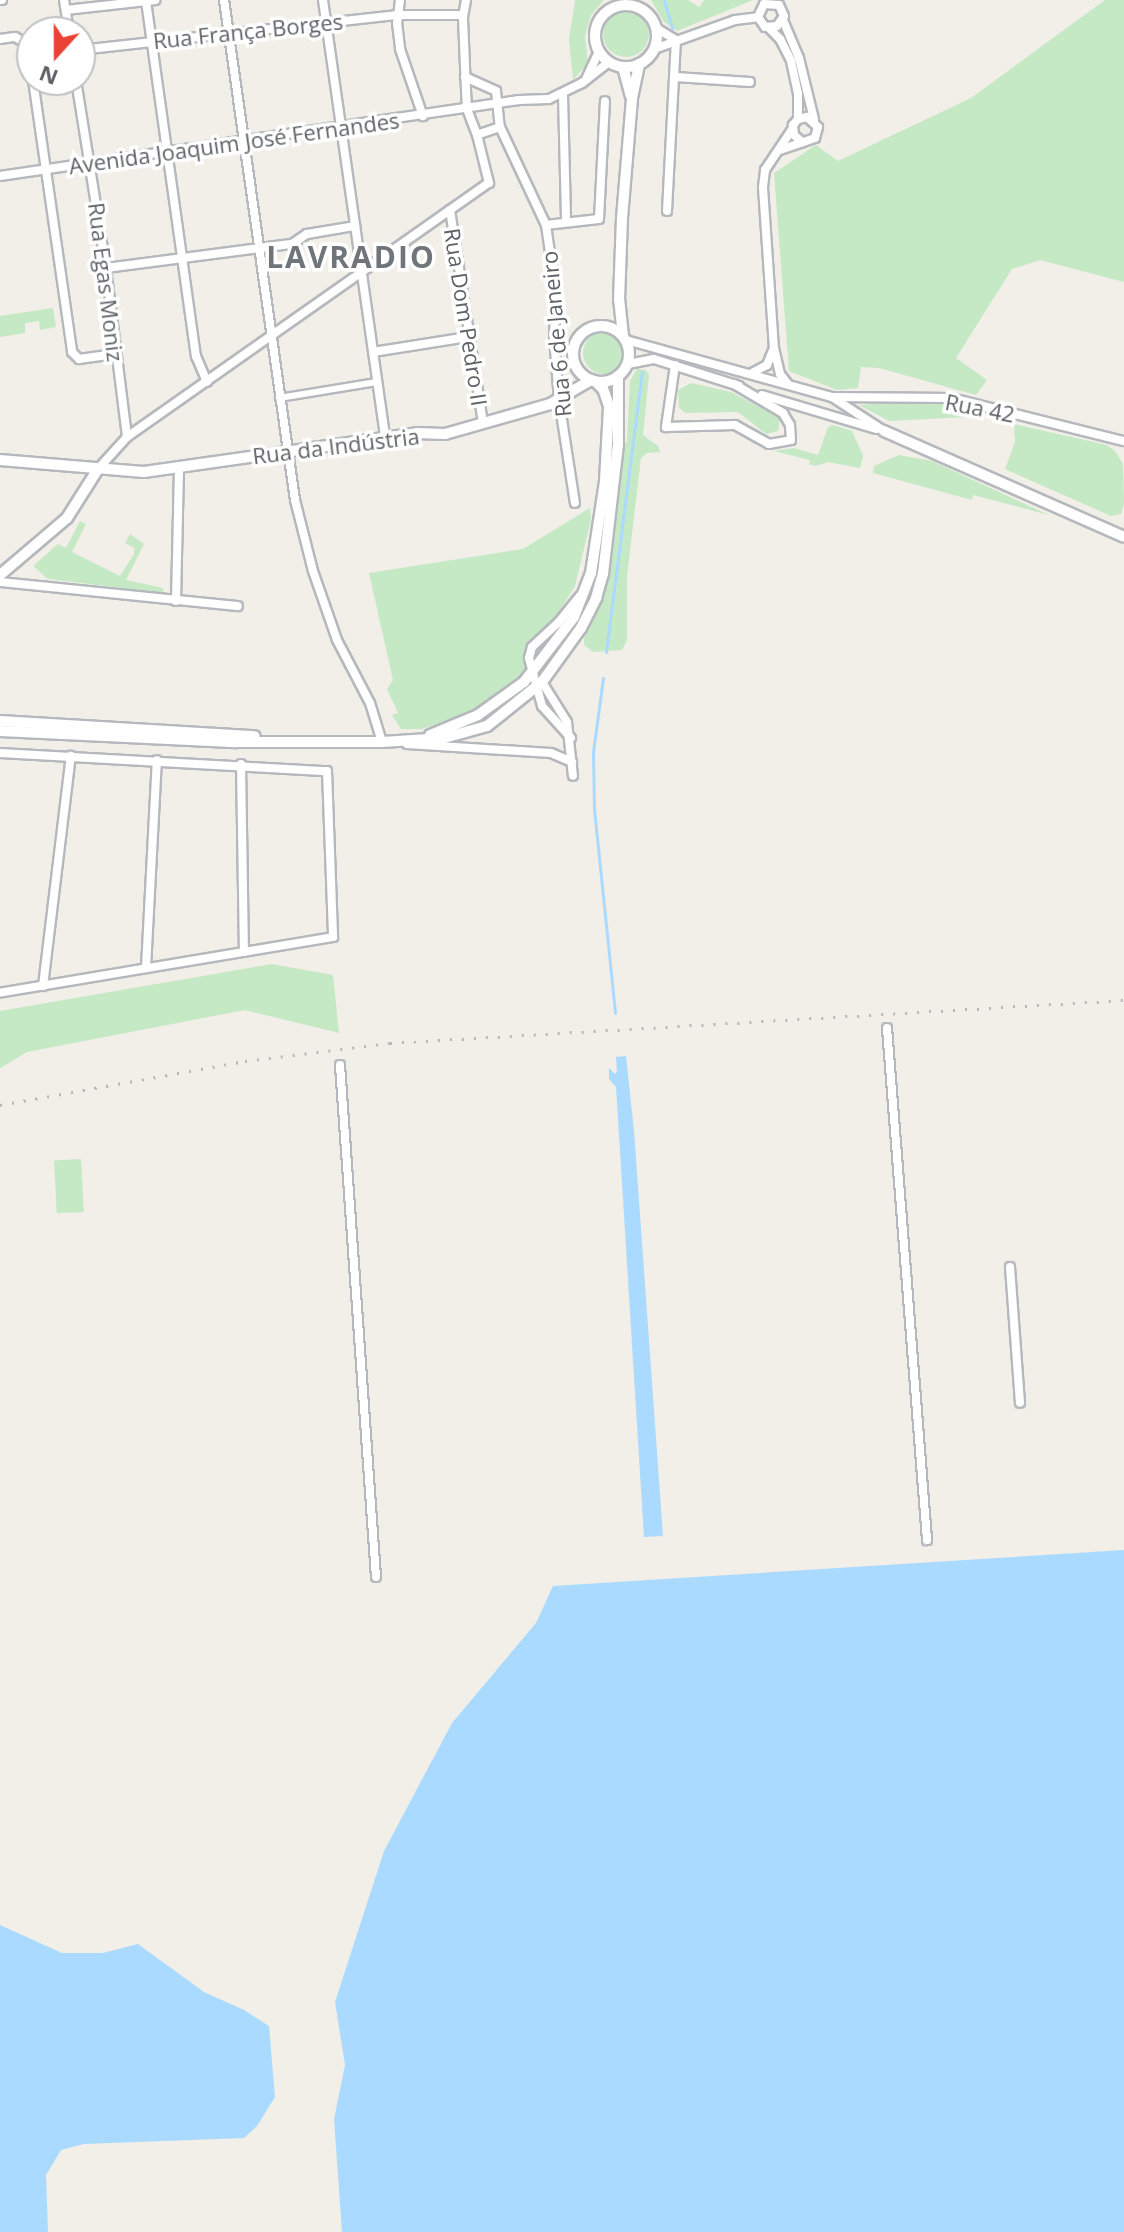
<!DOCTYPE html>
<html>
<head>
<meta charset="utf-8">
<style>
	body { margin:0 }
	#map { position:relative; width:1124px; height:2232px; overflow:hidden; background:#f1efe8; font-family:"Open Sans",sans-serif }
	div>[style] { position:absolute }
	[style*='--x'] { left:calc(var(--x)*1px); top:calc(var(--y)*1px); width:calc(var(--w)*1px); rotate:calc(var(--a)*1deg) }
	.green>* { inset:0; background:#c5e8c5; transform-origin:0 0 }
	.round { border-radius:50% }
	.water>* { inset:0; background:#aadaff }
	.stream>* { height:3px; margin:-1.5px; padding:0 1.5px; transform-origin:1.5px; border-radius:1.5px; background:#aadaff }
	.roads { filter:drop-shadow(2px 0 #b5b8bc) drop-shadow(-2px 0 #b5b8bc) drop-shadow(0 2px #b5b8bc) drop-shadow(0 -2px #b5b8bc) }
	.pedestrian>* { height:6px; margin:-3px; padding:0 3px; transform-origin:3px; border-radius:3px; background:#fff }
	.minor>* { height:8px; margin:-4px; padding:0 4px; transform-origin:4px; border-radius:4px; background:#fff }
	.tertiary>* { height:10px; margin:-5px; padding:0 5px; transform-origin:5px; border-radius:5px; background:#fff }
	.tertiary>.ring { margin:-5px; padding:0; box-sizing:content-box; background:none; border:10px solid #fff; border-radius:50% }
	.rail>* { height:3px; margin-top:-1.5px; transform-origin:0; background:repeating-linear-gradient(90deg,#b6b7b8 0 2px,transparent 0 12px) }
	span { translate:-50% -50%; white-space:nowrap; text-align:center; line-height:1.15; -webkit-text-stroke:7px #fff; paint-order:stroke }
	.street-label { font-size:22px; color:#5f6368 }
	.district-label { font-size:30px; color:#70757a; font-weight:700; letter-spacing:2px }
	.north { position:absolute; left:16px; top:16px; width:80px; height:80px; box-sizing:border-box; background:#fff; border:2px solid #bfc1c3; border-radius:50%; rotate:201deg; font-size:22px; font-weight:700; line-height:32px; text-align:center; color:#5f6368 }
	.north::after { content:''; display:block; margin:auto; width:28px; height:36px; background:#ea4335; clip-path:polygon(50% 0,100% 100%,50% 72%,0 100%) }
</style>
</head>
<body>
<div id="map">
	<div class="green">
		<i style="clip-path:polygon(575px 0,604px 0,591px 15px,585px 36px,588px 63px,573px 80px,569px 39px)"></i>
		<i style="clip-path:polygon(651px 0,688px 0,699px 7px,704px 0,753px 0,677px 31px,664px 22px)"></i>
		<i style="clip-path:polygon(1105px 0,1124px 0,1124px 282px,1040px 260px,1012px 269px,956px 358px,987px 380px,976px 395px,879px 368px,861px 367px,858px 388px,837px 390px,789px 371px,774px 173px,816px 145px,838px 161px,971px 98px)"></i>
		<i class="round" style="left:603px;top:11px;width:46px;height:46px"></i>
		<i style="clip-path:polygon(53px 308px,56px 327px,40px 330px,39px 321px,25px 323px,25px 333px,0 337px,0 316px)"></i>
		<i class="round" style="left:583px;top:332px;width:42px;height:42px"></i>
		<i style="clip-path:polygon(637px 369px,646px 370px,649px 375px,643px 435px,658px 446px,660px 452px,647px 453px,641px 458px,627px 576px,627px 640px,622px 650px,593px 652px,584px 645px,584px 638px,602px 598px,620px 450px,627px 441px,630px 381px)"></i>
		<i style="clip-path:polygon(691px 383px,731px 392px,780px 418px,778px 431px,766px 434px,738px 412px,686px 413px,679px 408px,678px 390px)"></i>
		<i style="clip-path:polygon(889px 403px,961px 403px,1007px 415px,889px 421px,859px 405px)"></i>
		<i style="clip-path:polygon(1014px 424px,1107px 445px,1115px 451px,1123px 464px,1124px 503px,1121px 514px,1111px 516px,1005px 469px,1015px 442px)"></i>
		<i style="clip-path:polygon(833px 425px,852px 431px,863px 456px,860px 468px,828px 462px,815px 466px,809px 464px,810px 460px,774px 451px,794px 448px,818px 455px,828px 427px)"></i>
		<i style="clip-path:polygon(899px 455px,932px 461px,1049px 515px,973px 495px,972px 500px,873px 473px,874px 466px)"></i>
		<i style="clip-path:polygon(590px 508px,591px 520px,575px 586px,556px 617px,527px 642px,524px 660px,526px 671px,469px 713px,422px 729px,401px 729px,392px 715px,398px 713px,387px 689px,393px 680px,369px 573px,523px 549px)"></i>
		<i style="clip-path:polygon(80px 521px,86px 524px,72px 552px,120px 576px,134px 554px,134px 548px,125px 543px,130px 534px,144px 544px,126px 580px,163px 588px,163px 593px,48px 579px,33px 566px,58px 544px,66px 548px)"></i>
		<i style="clip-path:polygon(272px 964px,333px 975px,339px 1033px,245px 1010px,27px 1052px,0 1068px,0 1011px)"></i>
		<i style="left:81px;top:1159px;width:53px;height:27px;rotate:87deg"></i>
	</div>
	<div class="water">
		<i style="clip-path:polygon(626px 1056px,634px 1131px,663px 1536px,644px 1537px,616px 1087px,609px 1079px,609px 1068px,615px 1074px,617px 1071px,616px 1057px)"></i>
		<i style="clip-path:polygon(1124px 1550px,1124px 2232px,342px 2232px,334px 2119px,345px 2065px,335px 2002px,384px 1851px,452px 1723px,536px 1623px,553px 1586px)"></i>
		<i style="clip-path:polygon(0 1925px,62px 1953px,103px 1953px,138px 1944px,204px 1992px,244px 2010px,269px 2026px,275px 2097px,257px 2126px,244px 2138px,84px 2144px,61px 2150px,46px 2175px,48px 2232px,0 2232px)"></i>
	</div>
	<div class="stream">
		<i style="--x:664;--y:0;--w:29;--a:74"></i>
		<i style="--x:606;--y:652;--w:282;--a:-82.7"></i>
		<i style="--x:603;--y:678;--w:75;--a:97.7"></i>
		<i style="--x:593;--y:752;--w:57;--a:89"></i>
		<i style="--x:594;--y:809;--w:205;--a:84.1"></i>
	</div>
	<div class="roads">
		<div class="pedestrian">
			<i style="--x:279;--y:398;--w:99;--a:-9.3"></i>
		</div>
		<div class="minor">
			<i style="--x:0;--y:0;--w:2;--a:0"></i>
			<i style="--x:64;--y:0;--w:32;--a:81"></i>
			<i style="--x:224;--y:0;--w:505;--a:81.92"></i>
			<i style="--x:295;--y:500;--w:73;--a:75.8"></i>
			<i style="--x:313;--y:571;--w:73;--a:70.8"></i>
			<i style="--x:337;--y:640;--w:71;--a:62.4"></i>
			<i style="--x:370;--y:703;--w:41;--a:72.9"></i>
			<i style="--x:382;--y:742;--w:4;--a:0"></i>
			<i style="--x:323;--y:0;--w:442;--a:81.9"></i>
			<i style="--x:400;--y:0;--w:23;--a:97"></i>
			<i style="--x:397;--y:23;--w:26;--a:83"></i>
			<i style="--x:400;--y:49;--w:71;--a:71.1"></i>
			<i style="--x:146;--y:1;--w:359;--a:82"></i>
			<i style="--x:196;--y:356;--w:28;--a:67"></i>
			<i style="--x:66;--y:10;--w:90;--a:-6.4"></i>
			<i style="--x:758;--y:17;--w:12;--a:55"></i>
			<i style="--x:765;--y:27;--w:12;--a:-5"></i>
			<i style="--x:777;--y:26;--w:12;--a:-55"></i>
			<i style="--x:784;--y:16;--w:12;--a:-114"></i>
			<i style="--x:758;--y:17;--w:14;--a:-65"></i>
			<i style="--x:764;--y:4;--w:15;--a:4"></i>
			<i style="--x:783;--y:20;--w:41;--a:67.2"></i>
			<i style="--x:799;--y:58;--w:63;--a:76.2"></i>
			<i style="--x:656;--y:28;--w:23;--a:31"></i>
			<i style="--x:769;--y:28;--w:16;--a:45"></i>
			<i style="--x:780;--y:39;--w:25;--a:63"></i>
			<i style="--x:791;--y:61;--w:33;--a:78"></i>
			<i style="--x:798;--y:93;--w:26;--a:90"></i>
			<i style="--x:0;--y:39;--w:15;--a:-8"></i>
			<i style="--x:15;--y:37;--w:20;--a:30"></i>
			<i style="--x:654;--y:49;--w:86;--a:-19.7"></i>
			<i style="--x:735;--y:20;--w:23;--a:-7"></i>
			<i style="--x:80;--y:50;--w:320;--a:-6.3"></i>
			<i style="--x:398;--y:15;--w:65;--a:0"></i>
			<i style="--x:32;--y:59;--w:14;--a:90"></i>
			<i style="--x:465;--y:77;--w:34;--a:24"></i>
			<i style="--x:496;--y:91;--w:36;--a:84"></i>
			<i style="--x:500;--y:127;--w:24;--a:161"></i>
			<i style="--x:477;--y:135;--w:28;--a:-111"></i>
			<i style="--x:467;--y:109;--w:19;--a:-93"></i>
			<i style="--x:466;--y:90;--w:73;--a:-92.4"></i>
			<i style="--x:463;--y:17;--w:17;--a:-80"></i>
			<i style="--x:587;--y:77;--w:29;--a:-65"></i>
			<i style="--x:676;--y:77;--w:74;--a:3.9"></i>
			<i style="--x:33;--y:80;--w:275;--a:81.8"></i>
			<i style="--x:72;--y:352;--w:10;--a:45"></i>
			<i style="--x:79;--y:359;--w:36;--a:-8"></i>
			<i style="--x:76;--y:80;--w:190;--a:80.9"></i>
			<i style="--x:106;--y:268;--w:170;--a:82.9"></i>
			<i style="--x:563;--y:95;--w:125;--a:88.6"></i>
			<i style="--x:500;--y:127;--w:108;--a:64.9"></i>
			<i style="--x:546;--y:225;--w:70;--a:81.8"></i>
			<i style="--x:556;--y:294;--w:43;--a:92.7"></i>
			<i style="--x:554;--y:337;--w:63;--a:85.5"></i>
			<i style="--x:559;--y:400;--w:104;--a:81.2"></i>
			<i style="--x:780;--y:150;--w:37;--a:-19"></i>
			<i style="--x:815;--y:138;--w:11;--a:-75"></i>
			<i style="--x:818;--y:127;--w:15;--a:-138"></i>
			<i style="--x:807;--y:117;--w:9;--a:167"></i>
			<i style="--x:798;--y:119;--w:8;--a:130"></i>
			<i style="--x:793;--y:125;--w:10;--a:84"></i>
			<i style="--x:794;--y:135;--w:11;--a:41"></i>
			<i style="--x:0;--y:176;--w:525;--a:-8.33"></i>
			<i style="--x:519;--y:100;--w:30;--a:-2"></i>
			<i style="--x:549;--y:99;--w:37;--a:-26"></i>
			<i style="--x:582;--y:83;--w:34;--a:-38"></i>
			<i style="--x:450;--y:210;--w:216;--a:81.2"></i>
			<i style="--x:667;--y:211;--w:171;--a:-87"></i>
			<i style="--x:546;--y:225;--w:53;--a:-6.5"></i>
			<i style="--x:599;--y:219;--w:118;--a:-87.1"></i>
			<i style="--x:106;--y:268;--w:188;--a:-7.4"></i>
			<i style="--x:292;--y:244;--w:18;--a:-34"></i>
			<i style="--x:307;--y:234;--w:49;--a:-9.5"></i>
			<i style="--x:626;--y:340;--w:214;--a:15.5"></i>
			<i style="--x:832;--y:397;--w:62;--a:33.2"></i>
			<i style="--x:373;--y:352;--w:96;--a:-9"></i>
			<i style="--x:628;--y:364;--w:26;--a:-11"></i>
			<i style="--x:654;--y:359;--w:89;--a:17.6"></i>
			<i style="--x:675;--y:365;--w:63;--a:98.3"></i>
			<i style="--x:666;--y:427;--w:69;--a:-1.7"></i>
			<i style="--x:735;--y:425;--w:39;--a:29"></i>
			<i style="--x:769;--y:444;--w:22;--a:-10"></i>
			<i style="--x:791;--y:440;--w:15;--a:-94"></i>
			<i style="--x:790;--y:425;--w:14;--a:-120"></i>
			<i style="--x:783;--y:413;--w:57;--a:-149.4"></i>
			<i style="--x:752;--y:373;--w:17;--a:-28"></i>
			<i style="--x:767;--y:365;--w:16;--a:-68"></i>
			<i style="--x:787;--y:383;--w:11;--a:-128"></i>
			<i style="--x:780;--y:374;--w:26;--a:-103"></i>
			<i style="--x:774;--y:349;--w:162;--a:-93.9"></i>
			<i style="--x:763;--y:187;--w:17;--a:-83"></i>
			<i style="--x:765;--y:170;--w:50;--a:-56.3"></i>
			<i style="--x:762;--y:395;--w:119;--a:16.6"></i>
			<i style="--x:832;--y:397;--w:119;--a:0.5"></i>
			<i style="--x:951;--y:398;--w:178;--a:14"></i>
			<i style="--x:98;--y:469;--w:43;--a:-47.8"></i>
			<i style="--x:127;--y:437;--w:442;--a:-35.1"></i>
			<i style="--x:489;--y:183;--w:49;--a:-104"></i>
			<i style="--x:0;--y:582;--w:239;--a:5.8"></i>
			<i style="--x:176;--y:601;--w:135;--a:-88.7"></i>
			<i style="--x:542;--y:682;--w:47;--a:58"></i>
			<i style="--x:567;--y:722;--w:54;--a:83.7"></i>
			<i style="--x:571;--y:738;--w:43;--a:-132.2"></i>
			<i style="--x:542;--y:706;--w:50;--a:-105.2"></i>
			<i style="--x:529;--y:658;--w:11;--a:-75"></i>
			<i style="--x:532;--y:647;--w:35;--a:-43"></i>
			<i style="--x:558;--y:623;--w:35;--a:-51"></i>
			<i style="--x:407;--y:744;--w:144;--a:3.6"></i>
			<i style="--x:551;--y:753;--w:23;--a:23"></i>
			<i style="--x:0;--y:753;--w:327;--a:3.2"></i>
			<i style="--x:327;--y:771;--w:166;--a:87.9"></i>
			<i style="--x:333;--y:937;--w:338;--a:170.5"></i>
			<i style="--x:241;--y:764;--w:188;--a:89.1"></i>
			<i style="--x:146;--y:968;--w:208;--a:-87"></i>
			<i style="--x:43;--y:986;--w:232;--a:-83.1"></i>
			<i style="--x:887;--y:1028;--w:514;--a:85.53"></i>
			<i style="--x:340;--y:1065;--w:513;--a:85.98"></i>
			<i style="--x:1010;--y:1267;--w:136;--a:85.8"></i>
		</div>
		<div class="tertiary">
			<i class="ring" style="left:595px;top:5px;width:52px;height:52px"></i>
			<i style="--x:623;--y:67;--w:30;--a:75"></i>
			<i class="ring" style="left:573px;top:326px;width:46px;height:46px"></i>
			<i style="--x:623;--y:336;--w:36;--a:-96"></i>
			<i style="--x:619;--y:300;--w:82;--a:-87.9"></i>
			<i style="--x:622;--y:218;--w:120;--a:-85.2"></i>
			<i style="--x:632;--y:98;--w:35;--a:-78"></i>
			<i style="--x:884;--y:431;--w:262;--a:23.8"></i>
			<i style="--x:0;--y:460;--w:144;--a:4.8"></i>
			<i style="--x:144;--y:472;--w:276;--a:-8.1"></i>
			<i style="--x:417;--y:433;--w:28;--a:2"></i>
			<i style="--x:445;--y:434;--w:109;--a:-15.9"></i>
			<i style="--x:550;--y:404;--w:48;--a:-30.3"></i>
			<i style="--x:0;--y:575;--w:88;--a:-40.4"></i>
			<i style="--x:67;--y:518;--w:58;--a:-57.7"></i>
			<i style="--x:0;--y:721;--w:255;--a:3.4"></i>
			<i style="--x:0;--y:731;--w:237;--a:2.7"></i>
			<i style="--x:237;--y:742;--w:145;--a:0"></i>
			<i style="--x:382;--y:742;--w:62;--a:-3.7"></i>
			<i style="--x:444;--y:738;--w:45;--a:-15.6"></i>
			<i style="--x:487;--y:726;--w:70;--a:-38.7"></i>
			<i style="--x:542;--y:682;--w:67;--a:-54.2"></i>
			<i style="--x:581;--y:628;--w:34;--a:-63"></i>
			<i style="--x:596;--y:598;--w:25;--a:-74"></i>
			<i style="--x:603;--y:574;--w:131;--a:-83.4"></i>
			<i style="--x:618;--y:444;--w:68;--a:-90"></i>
			<i style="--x:430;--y:735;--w:52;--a:-22.6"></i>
			<i style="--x:478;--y:715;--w:57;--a:-35.7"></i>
			<i style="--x:524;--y:682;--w:82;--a:-52.4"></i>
			<i style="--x:574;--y:617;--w:47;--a:-68.9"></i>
			<i style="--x:591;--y:573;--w:93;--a:-81.3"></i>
			<i style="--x:605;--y:481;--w:75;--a:-86.9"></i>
			<i style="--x:609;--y:406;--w:18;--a:-109"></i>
			<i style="--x:603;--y:389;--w:11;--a:-135"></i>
		</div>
	</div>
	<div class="rail">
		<i style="--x:0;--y:1105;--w:249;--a:-10.2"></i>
		<i style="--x:245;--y:1061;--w:146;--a:-7.1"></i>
		<i style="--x:390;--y:1043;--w:735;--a:-3.35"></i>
	</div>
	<div class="street-label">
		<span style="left:248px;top:31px;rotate:-6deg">Rua França Borges</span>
		<span style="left:234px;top:143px;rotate:-8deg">Avenida Joaquim José Fernandes</span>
		<span style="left:106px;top:282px;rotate:83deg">Rua Egas Moniz</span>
		<span style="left:466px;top:317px;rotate:81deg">Rua Dom Pedro II</span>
		<span style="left:556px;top:334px;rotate:-95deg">Rua 6 de Janeiro</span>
		<span style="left:980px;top:408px;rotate:11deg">Rua 42</span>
		<span style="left:336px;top:446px;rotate:-7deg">Rua da Indústria</span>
	</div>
	<div class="district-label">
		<span style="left:351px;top:257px">LAVRADIO</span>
	</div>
	<div class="north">N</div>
</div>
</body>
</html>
